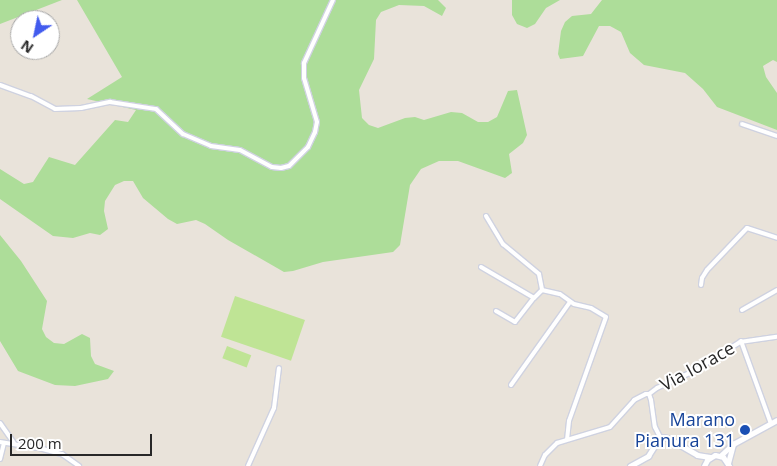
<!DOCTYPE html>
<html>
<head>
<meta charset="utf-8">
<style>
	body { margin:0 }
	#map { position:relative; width:777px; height:466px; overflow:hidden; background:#e9e3da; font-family:"Open Sans",sans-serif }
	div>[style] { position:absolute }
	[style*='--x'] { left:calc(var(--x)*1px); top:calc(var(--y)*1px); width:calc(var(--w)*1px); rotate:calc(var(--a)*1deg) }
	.green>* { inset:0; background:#addd99 }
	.pitch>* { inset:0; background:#bfe495; transform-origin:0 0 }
	.roads { filter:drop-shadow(1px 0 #cfd2e0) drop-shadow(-1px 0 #cfd2e0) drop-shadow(0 1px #cfd2e0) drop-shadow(0 -1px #cfd2e0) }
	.minor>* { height:4px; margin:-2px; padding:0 2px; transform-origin:2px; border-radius:2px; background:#fff }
	.tertiary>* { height:5px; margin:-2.5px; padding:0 2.5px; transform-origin:2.5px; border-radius:2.5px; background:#fff }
	.dots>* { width:14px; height:14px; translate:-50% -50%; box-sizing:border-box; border:2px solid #fff; border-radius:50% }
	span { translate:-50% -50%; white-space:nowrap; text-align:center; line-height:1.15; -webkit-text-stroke:4px #fff; paint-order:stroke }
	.street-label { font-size:18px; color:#282828 }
	.transit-label { font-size:18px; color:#164399 }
	.right { translate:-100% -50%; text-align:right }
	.north { position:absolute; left:10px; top:10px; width:50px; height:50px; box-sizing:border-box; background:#fff; border:1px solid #a9a9a9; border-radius:50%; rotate:214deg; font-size:14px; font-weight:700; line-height:20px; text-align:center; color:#282828 }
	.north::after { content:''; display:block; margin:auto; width:18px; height:22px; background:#425bee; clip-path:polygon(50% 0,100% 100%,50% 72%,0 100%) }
	.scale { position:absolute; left:10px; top:434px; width:142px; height:22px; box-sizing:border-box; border:2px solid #282828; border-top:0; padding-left:6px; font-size:15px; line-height:18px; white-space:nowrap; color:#282828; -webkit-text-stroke:4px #fff; paint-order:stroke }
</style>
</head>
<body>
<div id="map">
	<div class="green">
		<i style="clip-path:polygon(0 0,62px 0,0 24px)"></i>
		<i style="clip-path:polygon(77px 0,438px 0,446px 8px,442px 16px,424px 6px,399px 5px,381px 12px,376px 20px,374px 59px,359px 90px,362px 118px,369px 125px,378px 128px,405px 118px,415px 117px,424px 120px,451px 112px,462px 113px,478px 122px,488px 122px,497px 117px,508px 91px,517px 90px,527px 135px,523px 143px,509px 154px,512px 173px,505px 178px,458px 161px,439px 161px,421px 169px,410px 185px,400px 245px,393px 252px,323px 262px,293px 271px,284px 272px,228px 240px,205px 224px,196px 220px,177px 224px,168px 219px,143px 198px,133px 181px,124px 181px,115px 185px,105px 201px,104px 211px,108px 229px,100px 235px,90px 233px,73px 238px,53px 236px,0 199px,0 169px,24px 184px,33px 182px,49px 157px,75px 165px,115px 120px,128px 122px,136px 110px,87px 99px,122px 77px)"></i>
		<i style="clip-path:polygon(512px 0,560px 0,546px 8px,535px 24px,527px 28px,517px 24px,512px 15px)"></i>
		<i style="clip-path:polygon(602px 0,777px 0,777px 62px,773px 60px,763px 66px,766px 77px,777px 93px,777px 130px,717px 107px,703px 89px,685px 73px,644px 65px,630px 53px,621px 32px,610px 26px,599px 26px,583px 56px,560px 59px,558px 54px,561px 31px,565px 22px,572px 16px,591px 14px)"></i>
		<i style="clip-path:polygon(0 235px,21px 261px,47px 301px,42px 329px,46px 337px,54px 343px,64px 344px,82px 334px,90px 338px,91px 356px,95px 364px,114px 371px,108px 379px,75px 386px,55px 385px,18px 371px,0 341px)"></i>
	</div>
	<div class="pitch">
		<i style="left:235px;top:296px;width:74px;height:43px;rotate:19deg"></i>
		<i style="left:227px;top:346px;width:26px;height:13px;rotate:21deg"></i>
	</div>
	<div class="roads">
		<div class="minor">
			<i style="--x:0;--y:85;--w:33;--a:20"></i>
			<i style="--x:31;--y:96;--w:27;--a:28"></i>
			<i style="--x:55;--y:109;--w:26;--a:-2"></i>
			<i style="--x:81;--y:108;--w:30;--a:-12"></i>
			<i style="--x:110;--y:102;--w:47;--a:8.7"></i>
			<i style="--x:156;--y:109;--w:37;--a:43"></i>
			<i style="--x:183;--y:134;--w:30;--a:23"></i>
			<i style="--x:211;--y:146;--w:29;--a:8"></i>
			<i style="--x:240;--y:150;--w:36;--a:28"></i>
			<i style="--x:272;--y:167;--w:9;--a:6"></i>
			<i style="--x:281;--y:168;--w:8;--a:-14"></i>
			<i style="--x:289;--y:166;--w:27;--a:-45"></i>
			<i style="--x:308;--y:147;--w:17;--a:-65"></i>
			<i style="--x:315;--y:132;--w:10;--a:-79"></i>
			<i style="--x:317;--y:122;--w:46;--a:-106.5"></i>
			<i style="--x:304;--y:78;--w:15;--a:-90"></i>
			<i style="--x:304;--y:63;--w:69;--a:-65.3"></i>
			<i style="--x:742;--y:124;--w:37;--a:19"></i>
			<i style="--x:486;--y:216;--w:33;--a:59"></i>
			<i style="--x:503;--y:244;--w:47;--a:39.8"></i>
			<i style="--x:539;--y:274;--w:16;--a:79"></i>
			<i style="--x:542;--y:290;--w:18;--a:13"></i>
			<i style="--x:560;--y:294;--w:17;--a:36"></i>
			<i style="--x:574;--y:304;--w:17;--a:13"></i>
			<i style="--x:591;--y:308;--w:17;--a:31"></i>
			<i style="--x:606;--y:317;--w:110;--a:109.6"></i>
			<i style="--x:569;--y:421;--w:18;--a:96"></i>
			<i style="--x:481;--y:267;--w:61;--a:30.3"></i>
			<i style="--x:534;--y:298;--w:11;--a:-45"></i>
			<i style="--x:701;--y:285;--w:7;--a:-82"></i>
			<i style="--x:702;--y:278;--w:9;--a:-58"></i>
			<i style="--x:707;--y:270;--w:58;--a:-46.4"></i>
			<i style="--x:747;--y:228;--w:32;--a:18"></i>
			<i style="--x:742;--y:310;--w:40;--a:-29.7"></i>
			<i style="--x:496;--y:311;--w:22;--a:30"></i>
			<i style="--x:515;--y:322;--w:31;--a:-52"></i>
			<i style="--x:741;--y:341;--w:88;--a:70.1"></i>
			<i style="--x:511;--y:385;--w:102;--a:-54.6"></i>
			<i style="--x:649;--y:394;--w:10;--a:-37"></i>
			<i style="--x:657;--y:388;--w:41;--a:-24.7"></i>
			<i style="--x:694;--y:371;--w:54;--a:-32.2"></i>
			<i style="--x:740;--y:342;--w:37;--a:-8"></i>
			<i style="--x:0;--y:423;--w:24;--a:55"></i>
			<i style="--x:0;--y:442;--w:39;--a:9"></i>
			<i style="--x:39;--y:448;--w:24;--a:15"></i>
			<i style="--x:62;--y:454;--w:21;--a:35"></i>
			<i style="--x:0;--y:459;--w:16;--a:-76"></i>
			<i style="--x:248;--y:466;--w:64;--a:-65.9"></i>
			<i style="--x:274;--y:408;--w:40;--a:-82.9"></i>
			<i style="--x:540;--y:466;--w:12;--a:-66"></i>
			<i style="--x:545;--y:455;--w:17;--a:-45"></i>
			<i style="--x:557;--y:443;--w:55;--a:-16.8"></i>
			<i style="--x:610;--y:427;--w:36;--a:-48"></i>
			<i style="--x:634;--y:400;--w:13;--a:-27"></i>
			<i style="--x:646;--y:394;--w:3;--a:0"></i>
			<i style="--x:649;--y:394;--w:6;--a:72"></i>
			<i style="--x:651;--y:400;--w:27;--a:82"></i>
			<i style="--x:655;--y:427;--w:11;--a:63"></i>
		</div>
		<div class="tertiary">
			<i style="--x:720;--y:456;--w:18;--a:-43"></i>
			<i style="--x:733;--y:444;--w:50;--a:-28.6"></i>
			<i style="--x:728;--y:463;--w:20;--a:-75"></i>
			<i style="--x:630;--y:466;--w:21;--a:-29"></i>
			<i style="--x:648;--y:456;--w:22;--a:-58"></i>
			<i style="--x:660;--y:437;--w:8;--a:7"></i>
			<i style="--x:668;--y:438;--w:34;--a:30"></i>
			<i style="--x:697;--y:455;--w:13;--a:9"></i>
			<i style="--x:704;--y:466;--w:7;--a:-63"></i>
			<i style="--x:707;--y:460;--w:9;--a:-32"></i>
			<i style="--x:715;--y:455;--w:8;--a:14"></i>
			<i style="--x:723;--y:457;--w:11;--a:56"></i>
		</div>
	</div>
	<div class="dots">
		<i style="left:745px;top:430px;background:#1a4fb4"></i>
	</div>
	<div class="street-label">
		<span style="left:697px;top:366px;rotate:-29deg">Via Iorace</span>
	</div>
	<div class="transit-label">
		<span class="right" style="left:735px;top:430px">Marano<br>Pianura 131</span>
	</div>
	<div class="north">N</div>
	<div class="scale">200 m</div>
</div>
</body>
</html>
